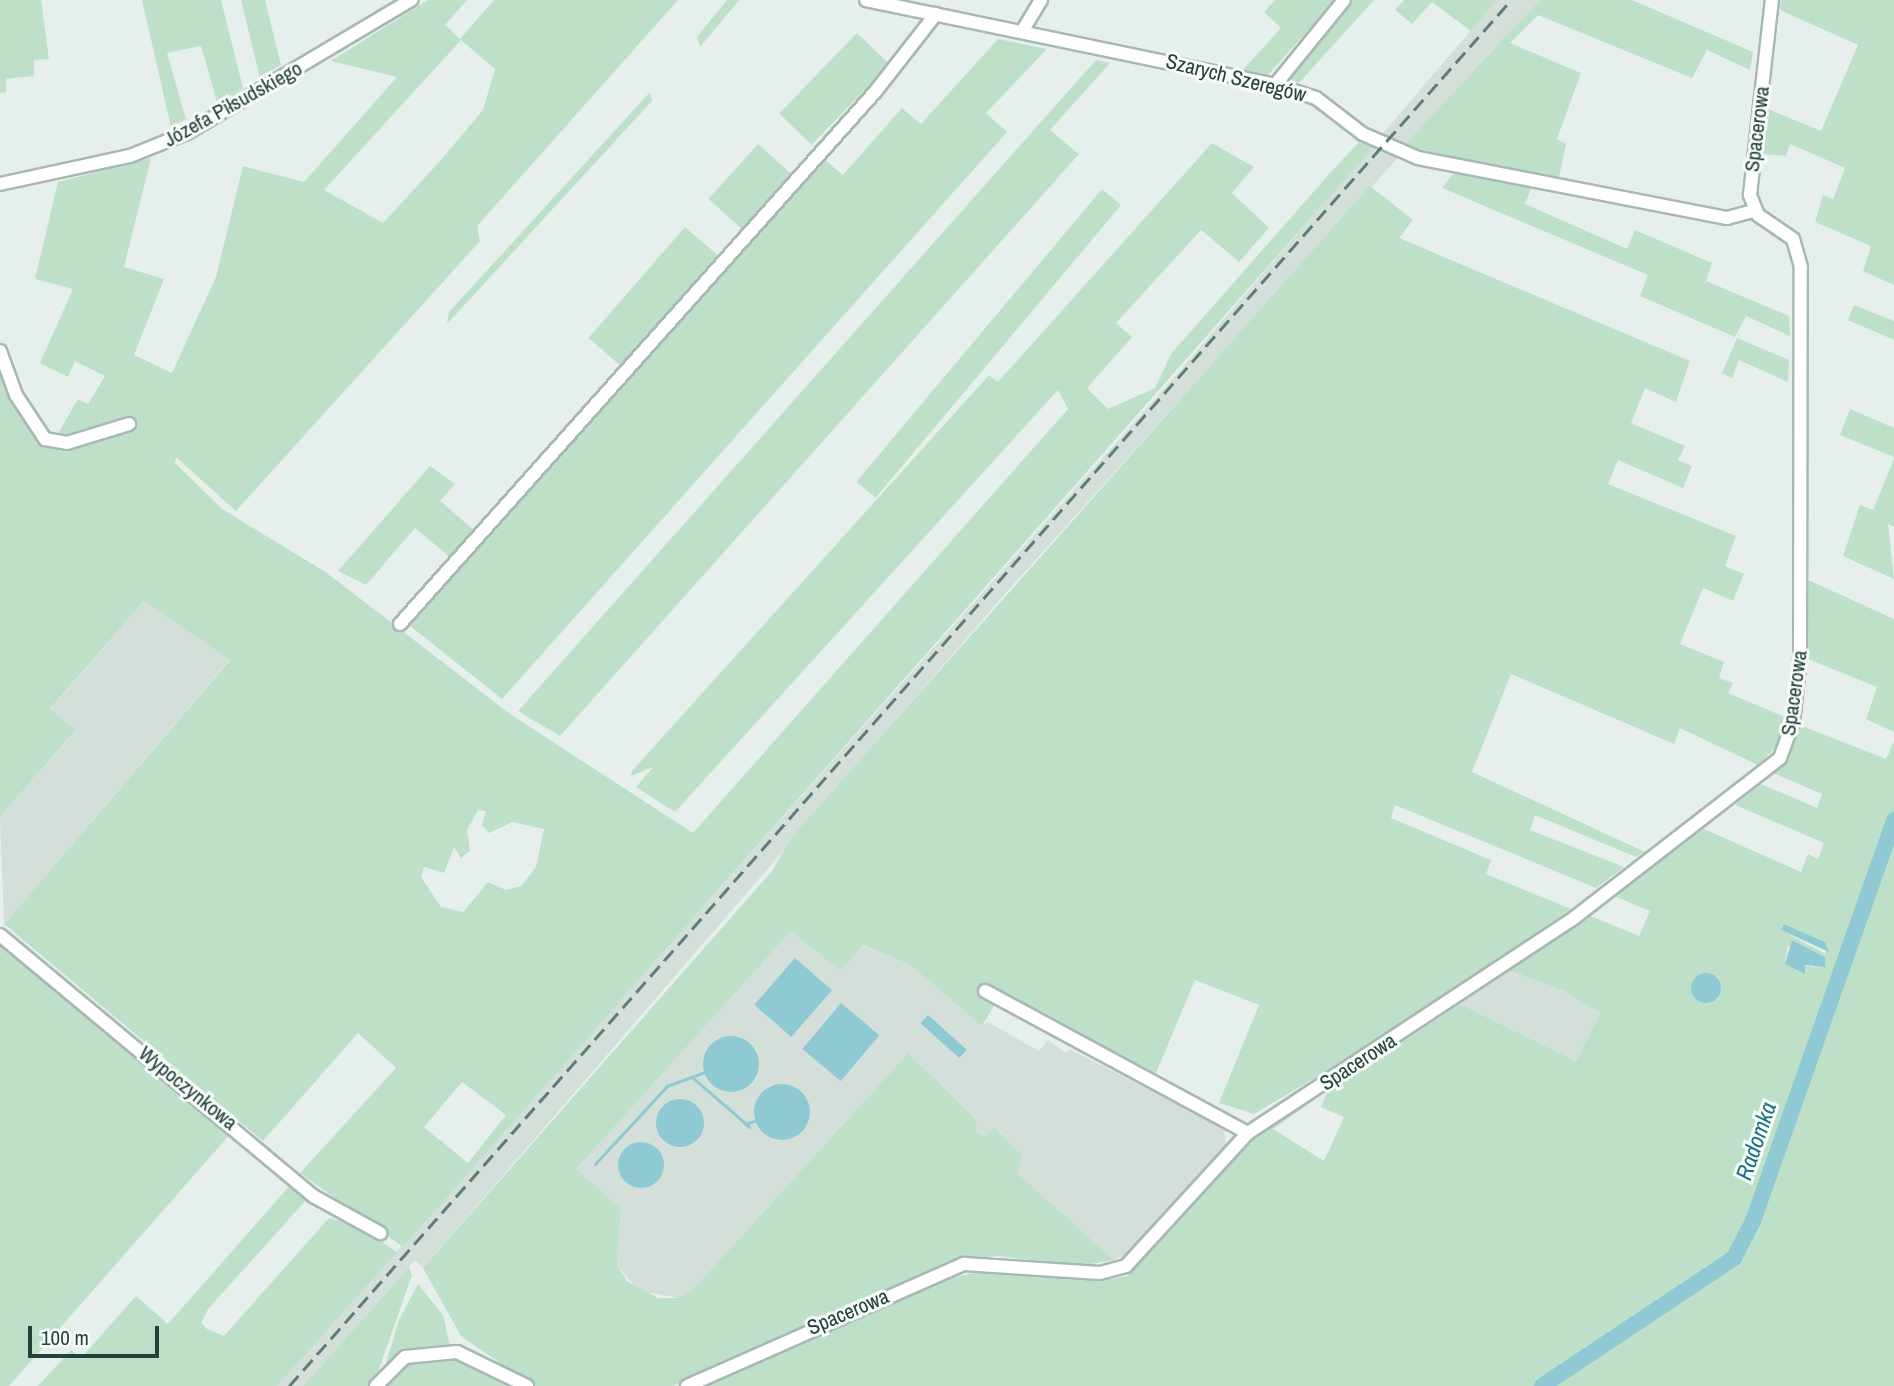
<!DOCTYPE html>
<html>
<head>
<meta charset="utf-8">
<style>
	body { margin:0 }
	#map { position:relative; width:1894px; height:1386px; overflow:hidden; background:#e6efeb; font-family:"Archivo Narrow",sans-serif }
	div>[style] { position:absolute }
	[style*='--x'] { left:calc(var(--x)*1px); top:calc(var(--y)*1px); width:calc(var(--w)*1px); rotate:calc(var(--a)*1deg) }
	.built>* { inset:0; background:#d4dfda }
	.green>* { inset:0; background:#bfe0c8; transform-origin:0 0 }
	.water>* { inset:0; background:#8ec9d4; transform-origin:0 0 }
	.round { border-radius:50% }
	.stream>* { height:2.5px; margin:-1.25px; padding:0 1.25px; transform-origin:1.25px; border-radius:1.25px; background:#8ec9d4 }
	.river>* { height:16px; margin:-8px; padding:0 8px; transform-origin:8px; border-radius:8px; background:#8ec9d4 }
	.roads { filter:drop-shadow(2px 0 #a8b8b2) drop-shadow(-2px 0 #a8b8b2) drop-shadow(0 2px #a8b8b2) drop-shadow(0 -2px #a8b8b2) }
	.minor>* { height:12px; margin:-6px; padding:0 6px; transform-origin:6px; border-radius:6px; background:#fff }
	.rail>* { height:2.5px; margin-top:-1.25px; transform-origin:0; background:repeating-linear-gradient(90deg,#5f7d75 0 14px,transparent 0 21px) }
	span { translate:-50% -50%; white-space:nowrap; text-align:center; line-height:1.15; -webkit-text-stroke:6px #f7fbf9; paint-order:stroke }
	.street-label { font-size:21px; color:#24423a }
	.water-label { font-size:23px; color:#1c6f80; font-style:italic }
	.scale { position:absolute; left:28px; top:1326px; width:131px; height:32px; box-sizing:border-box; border:4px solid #24423a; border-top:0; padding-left:9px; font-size:21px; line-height:24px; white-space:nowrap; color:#24423a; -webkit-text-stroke:5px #f7fbf9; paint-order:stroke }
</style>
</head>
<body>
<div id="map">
	<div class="built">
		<i style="clip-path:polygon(1497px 0,1540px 0,1003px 596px,423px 1268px,415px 1260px,303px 1386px,277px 1386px,1178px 373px)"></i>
		<i style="clip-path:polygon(145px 600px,230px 659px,4px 924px,0 817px,76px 731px,50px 710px)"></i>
		<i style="clip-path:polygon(791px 931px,840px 971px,862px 945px,910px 965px,982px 1026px,988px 1022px,1039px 1051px,1048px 1040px,1066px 1053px,1070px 1049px,1224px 1129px,1226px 1145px,1130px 1252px,1114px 1260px,1016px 1173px,1022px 1155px,996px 1127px,985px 1136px,976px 1132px,977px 1120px,908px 1053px,697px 1285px,679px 1298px,639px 1291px,617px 1265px,621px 1209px,575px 1169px)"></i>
		<i style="clip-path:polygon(1509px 970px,1564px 991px,1600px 1013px,1576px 1061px,1460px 1004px)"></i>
	</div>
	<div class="green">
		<i style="clip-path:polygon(0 0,41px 0,49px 59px,34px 60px,34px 76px,6px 79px,6px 92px,0 93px)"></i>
		<i style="clip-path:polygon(142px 0,221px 0,243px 88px,218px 105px,201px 46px,167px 53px,186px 119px,171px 127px)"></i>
		<i style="clip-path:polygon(241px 0,265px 0,281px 65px,260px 78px)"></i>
		<i style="clip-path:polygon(evenodd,428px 0,467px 0,445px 25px,460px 39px,494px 0,678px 0,477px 226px,480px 241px,236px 511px,176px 457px,175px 463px,222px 509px,327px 573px,510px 714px,693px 833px,1068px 409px,1058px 390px,675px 812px,636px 787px,653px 767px,631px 776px,632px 771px,989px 375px,998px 382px,1212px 143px,1254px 167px,1232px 193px,1269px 228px,1239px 262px,1201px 230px,1116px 323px,1132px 337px,1087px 388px,1108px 409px,1155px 388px,1171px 354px,1331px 172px,1359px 142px,1374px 146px,403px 1247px,300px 1173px,396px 1068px,358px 1033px,263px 1141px,4px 924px,230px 660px,144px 601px,50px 709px,76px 730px,0 817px,0 371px,5px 361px,37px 435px,50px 447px,78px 399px,88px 404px,105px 376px,75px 361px,68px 377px,40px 363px,73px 289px,35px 279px,58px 182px,151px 158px,124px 267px,164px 279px,134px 355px,172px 373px,216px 277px,243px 166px,304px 182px,397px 77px,331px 61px,428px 0,461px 40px,495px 69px,483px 110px,441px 160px,383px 223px,324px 190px,461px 40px,428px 0,478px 810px,486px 811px,482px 825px,489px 833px,512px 822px,544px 829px,536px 867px,521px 886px,506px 890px,488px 882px,463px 912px,441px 907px,421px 877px,424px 867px,444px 873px,454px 847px,461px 858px,470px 851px,467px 830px,478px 810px,428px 0,462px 1082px,506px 1115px,468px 1163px,424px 1127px,462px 1082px)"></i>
		<i style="clip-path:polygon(727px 0,739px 0,700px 47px,697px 37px)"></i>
		<i style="clip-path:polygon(1275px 0,1335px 0,1268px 75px,1241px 72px,1281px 28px,1264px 12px)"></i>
		<i style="clip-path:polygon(1352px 0,1374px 0,1297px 85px,1291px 83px,1288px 70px)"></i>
		<i style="clip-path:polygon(1404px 0,1497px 0,1471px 31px,1432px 2px,1412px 24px,1395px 10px)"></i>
		<i style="clip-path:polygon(1540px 0,1632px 0,1753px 52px,1750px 70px,1707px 50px,1692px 78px,1538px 15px,1510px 43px,1581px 73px,1557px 139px,1566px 144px,1559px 177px,1402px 148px)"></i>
		<i style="clip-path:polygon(1781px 0,1894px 0,1894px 285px,1863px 271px,1871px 246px,1815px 222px,1823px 195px,1833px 199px,1845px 168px,1790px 144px,1786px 156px,1763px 154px,1768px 109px,1821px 131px,1858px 45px,1780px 10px)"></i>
		<i style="left:857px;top:33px;width:45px;height:112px;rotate:44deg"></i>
		<i style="clip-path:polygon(998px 39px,1047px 49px,986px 113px,1007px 132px,502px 699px,409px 625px,823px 158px,843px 175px,902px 108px,921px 124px)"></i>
		<i style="clip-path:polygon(1096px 60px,1110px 63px,1050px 130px,1079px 154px,560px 736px,518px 711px)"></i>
		<i style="clip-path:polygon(650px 92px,652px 101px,447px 324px,449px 312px)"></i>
		<i style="left:758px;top:144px;width:46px;height:74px;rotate:42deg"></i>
		<i style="clip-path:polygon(1458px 168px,1532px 186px,1525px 204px,1627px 249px,1635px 230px,1712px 263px,1706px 281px,1789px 316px,1790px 336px,1746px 316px,1735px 337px,1640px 296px,1648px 275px,1442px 188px)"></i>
		<i style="clip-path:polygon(1370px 186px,1413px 220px,1399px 238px,1690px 361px,1676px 402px,1645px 388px,1631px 423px,1685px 446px,1678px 460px,1692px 466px,1683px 488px,1618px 460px,1608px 484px,1736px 536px,1725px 566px,1744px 574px,1733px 601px,1703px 588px,1680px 644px,1724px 662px,1719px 678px,1733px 683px,1728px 693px,1785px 717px,1777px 746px,1758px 765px,1680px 728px,1674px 744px,1511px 674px,1472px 772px,1645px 852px,1636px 857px,1535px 815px,1530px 830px,1624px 867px,1596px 888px,1395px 805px,1391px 818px,1491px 860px,1486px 874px,1571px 909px,1379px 1040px,1254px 1114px,1219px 1103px,1259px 1005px,1195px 980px,1156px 1073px,989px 988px,982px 992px,995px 1004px,982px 1026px,910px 965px,863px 945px,840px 971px,791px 931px,576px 1169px,621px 1209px,617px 1265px,627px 1281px,658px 1298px,679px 1298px,697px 1285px,908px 1053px,977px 1120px,976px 1132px,985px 1136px,995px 1127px,1022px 1155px,1017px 1173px,1114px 1260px,1079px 1266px,997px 1256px,958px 1260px,673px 1386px,533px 1386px,461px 1336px,423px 1268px,772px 871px,791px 838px)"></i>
		<i style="left:1102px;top:189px;width:25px;height:382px;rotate:40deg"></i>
		<i style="left:685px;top:227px;width:45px;height:147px;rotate:41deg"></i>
		<i style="clip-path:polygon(1854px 305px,1894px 321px,1894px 340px,1848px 320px)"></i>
		<i style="clip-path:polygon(1737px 338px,1789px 360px,1788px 382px,1739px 360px,1732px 378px,1722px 373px)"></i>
		<i style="clip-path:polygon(1850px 409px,1894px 428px,1894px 457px,1840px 435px)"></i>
		<i style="clip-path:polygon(1894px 459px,1894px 527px,1888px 524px,1894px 579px,1843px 556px,1860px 505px,1873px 510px)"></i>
		<i style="clip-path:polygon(430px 466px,455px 484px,440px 501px,475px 531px,451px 558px,415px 528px,366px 585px,338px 571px)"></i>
		<i style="clip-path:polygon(1806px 579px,1894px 619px,1894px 732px,1866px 719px,1877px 687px,1808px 659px)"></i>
		<i style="clip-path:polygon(evenodd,1802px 726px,1886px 759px,1894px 742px,1894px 1386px,701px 1386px,946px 1279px,979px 1272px,1100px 1281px,1127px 1276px,1255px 1136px,1313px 1101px,1273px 1129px,1324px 1161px,1344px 1117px,1321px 1107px,1327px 1092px,1460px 1004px,1576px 1061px,1600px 1013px,1564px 991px,1509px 970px,1588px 915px,1639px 936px,1650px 911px,1612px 895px,1704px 829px,1801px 872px,1808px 854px,1818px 859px,1824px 843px,1735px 805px,1761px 784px,1817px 808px,1822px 794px,1773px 773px,1802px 726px,1784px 924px,1825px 942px,1826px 954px,1781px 930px,1784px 924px,1802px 726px,1788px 946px,1803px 946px,1825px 957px,1814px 967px,1785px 962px,1788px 946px)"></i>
		<i style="clip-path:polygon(0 942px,232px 1132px,9px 1386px,0 1386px)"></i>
		<i style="clip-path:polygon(292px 1183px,307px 1199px,208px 1309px,201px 1323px,207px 1329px,224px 1336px,329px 1218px,357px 1225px,397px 1252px,277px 1386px,38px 1386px,71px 1350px,81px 1358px,136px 1296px,168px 1324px)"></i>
		<i style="clip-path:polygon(409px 1267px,412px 1275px,373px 1386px,303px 1386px)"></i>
		<i style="clip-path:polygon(418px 1284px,443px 1315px,450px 1346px,384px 1370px,399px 1320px)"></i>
		<i style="clip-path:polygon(468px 1354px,523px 1386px,380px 1386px,399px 1363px)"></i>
	</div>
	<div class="water">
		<i style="clip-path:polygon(1784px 924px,1825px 942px,1829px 952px,1781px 930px)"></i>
		<i style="clip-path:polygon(1792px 940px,1825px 957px,1825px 967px,1805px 965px,1805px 974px,1785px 964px)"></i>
		<i style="left:795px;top:958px;width:49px;height:62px;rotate:41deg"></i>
		<i class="round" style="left:1691px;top:973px;width:30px;height:30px"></i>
		<i style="left:841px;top:1003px;width:50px;height:60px;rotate:40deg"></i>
		<i style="left:928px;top:1015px;width:52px;height:11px;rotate:42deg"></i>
		<i class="round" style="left:703px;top:1036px;width:56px;height:56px"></i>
		<i class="round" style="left:754px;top:1084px;width:56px;height:56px"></i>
		<i class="round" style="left:656px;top:1099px;width:48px;height:48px"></i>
		<i class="round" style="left:618px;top:1142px;width:46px;height:46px"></i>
	</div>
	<div class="stream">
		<i style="--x:692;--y:1077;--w:55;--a:40.6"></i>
		<i style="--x:736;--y:1115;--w:18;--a:41"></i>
		<i style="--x:634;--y:1122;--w:49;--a:-47.5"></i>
		<i style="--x:667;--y:1086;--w:40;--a:-20.2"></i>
		<i style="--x:745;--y:1124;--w:10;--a:-17"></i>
		<i style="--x:595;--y:1164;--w:56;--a:-47.2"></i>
	</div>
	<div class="river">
		<i style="--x:1542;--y:1386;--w:231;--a:-33.7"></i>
		<i style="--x:1734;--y:1258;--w:42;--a:-62.8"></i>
		<i style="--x:1753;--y:1221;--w:425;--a:-70.6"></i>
	</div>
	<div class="roads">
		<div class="minor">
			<i style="--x:866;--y:0;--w:418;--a:11.7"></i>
			<i style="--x:1275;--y:85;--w:43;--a:17.6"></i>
			<i style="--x:1316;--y:98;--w:59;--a:37.5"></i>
			<i style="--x:1363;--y:134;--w:60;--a:23.6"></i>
			<i style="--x:1418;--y:158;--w:315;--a:11"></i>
			<i style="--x:1727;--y:218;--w:28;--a:-15"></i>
			<i style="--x:1023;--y:30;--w:35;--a:-59"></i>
			<i style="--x:1275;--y:85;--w:109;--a:-50.9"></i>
			<i style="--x:0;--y:184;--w:133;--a:-12.2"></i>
			<i style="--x:130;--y:156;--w:61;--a:-22"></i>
			<i style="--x:187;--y:133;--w:261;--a:-30.7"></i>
			<i style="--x:0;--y:351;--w:47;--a:70"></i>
			<i style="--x:16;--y:395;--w:53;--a:56.6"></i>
			<i style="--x:45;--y:439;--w:22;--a:10"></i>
			<i style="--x:67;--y:443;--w:65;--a:-17"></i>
			<i style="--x:400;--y:624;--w:713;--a:-48.24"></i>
			<i style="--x:875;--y:92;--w:99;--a:-52"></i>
			<i style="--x:0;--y:935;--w:408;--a:39.8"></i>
			<i style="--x:313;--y:1196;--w:77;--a:28.9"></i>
			<i style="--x:985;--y:991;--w:299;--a:28.4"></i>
			<i style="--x:376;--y:1386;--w:41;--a:-45"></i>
			<i style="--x:405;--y:1357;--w:52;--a:-5.5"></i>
			<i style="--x:457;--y:1352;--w:78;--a:25.9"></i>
			<i style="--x:687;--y:1386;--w:303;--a:-23.8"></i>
			<i style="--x:964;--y:1264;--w:136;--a:3.8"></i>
			<i style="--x:1100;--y:1273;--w:27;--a:-15"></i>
			<i style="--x:1126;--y:1266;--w:180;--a:-47.5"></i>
			<i style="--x:1248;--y:1133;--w:391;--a:-33.4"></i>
			<i style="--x:1574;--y:918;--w:261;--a:-37.8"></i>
			<i style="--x:1780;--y:758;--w:37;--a:-70"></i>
			<i style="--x:1793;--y:723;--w:65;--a:-83.9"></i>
			<i style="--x:1800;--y:658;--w:391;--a:-89.9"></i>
			<i style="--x:1801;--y:267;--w:29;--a:-106"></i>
			<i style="--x:1793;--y:239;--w:42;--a:-145.6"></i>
			<i style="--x:1758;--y:215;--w:22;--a:-112"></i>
			<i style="--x:1750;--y:195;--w:196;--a:-83.6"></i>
		</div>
	</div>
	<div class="rail">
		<i style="--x:289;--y:1386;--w:1848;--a:-48.6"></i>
	</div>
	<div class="street-label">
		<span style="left:1236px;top:78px;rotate:14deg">Szarych Szeregów</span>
		<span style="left:233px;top:104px;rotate:-29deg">Józefa Piłsudskiego</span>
		<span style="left:1757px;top:129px;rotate:-83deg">Spacerowa</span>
		<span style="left:1794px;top:693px;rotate:-82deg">Spacerowa</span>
		<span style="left:1358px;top:1062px;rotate:-33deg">Spacerowa</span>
		<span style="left:188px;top:1088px;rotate:39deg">Wypoczynkowa</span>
		<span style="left:848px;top:1312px;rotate:-23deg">Spacerowa</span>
	</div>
	<div class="water-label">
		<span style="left:1756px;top:1141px;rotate:-71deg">Radomka</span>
	</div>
	<div class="scale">100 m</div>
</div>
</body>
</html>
